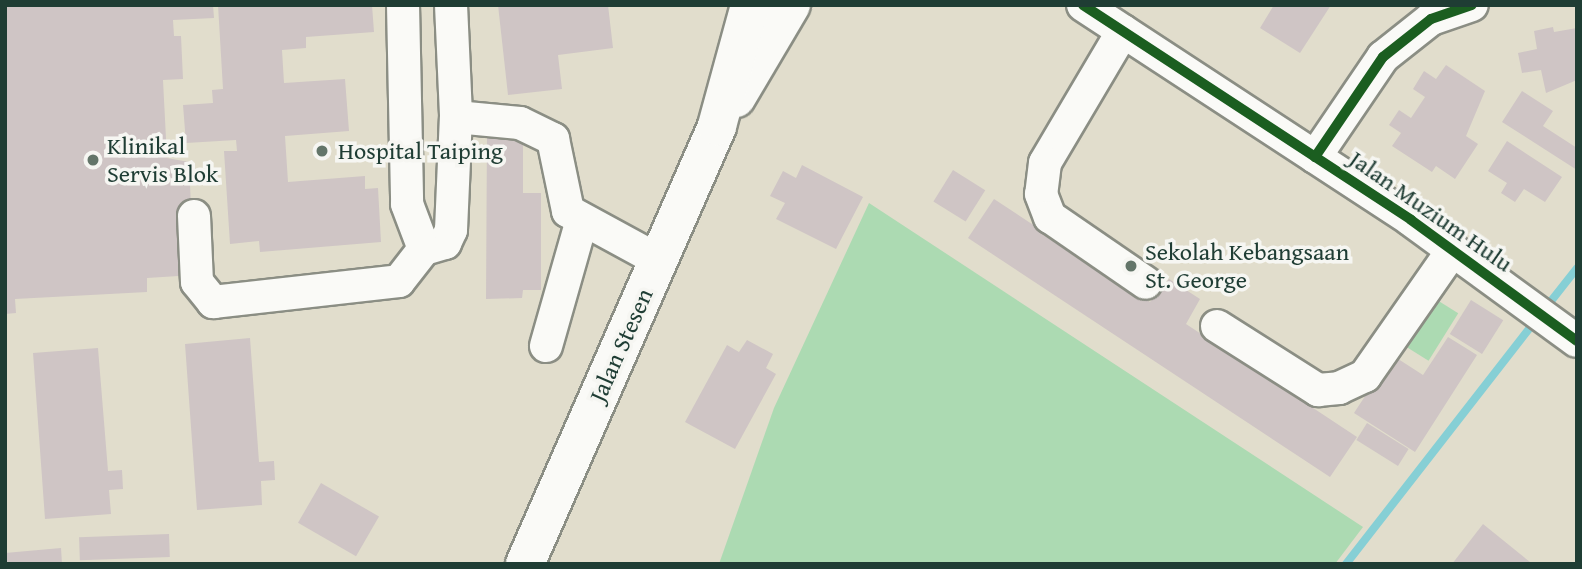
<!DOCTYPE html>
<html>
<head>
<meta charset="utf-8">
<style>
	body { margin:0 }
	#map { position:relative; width:1582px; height:569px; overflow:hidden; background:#e1ddcc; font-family:"Gentium Book Plus",serif }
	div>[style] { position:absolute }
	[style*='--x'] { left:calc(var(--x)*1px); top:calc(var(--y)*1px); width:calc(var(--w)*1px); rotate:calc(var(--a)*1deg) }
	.green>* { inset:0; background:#acdab2; transform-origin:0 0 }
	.stream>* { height:8px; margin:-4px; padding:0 4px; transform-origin:4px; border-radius:4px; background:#86cfd5 }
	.building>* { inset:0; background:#cfc5c5; transform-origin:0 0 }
	.roads { filter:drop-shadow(2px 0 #8b8e84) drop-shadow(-2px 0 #8b8e84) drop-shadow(0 2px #8b8e84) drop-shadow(0 -2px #8b8e84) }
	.minor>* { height:32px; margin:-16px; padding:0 16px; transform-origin:16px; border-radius:16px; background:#fafaf7 }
	.major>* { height:38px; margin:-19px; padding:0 19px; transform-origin:19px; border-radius:19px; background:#fafaf7 }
	.cycleway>* { height:10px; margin:-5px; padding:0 5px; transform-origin:5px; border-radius:5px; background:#1b5e20 }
	.dots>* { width:19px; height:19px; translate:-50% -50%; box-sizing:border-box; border:4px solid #f6f6f2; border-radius:50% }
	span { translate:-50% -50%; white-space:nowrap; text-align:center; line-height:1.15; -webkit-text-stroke:7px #f6f6f2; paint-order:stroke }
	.poi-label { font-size:24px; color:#1f3d34 }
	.left { translate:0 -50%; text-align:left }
	.street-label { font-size:24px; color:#1f3d34 }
	.frame { position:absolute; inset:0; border:7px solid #1f3d34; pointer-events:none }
</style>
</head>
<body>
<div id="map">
	<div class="green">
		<i style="clip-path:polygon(869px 203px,1363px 527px,1335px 564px,719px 564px,774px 408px)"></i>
		<i style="left:1437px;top:300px;width:25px;height:56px;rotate:32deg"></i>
	</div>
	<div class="stream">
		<i style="--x:1544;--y:310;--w:53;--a:-51.8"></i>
		<i style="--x:1346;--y:564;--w:309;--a:-52.1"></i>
	</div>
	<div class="building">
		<i style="clip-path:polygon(5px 5px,213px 5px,214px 18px,173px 20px,174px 36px,181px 36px,183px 79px,163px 80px,167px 158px,189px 162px,194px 275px,147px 278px,147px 292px,15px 299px,16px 313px,5px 314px)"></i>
		<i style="clip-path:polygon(218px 5px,372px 5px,374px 32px,306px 37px,306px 48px,282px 50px,284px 83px,345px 79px,349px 131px,285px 136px,288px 182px,365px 176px,365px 189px,378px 188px,381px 242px,260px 252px,259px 241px,230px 244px,224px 151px,237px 151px,236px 140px,186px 143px,183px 105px,213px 103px,212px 90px,223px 89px)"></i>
		<i style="clip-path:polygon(498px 5px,608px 5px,613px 48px,558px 55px,562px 89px,508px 95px)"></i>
		<i style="clip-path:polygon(1274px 5px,1331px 5px,1300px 53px,1260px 28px)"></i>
		<i style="clip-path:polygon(1553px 27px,1554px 32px,1577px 28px,1577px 80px,1546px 93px,1541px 70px,1522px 73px,1518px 53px,1537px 49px,1534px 31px)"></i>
		<i style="clip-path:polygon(1446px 65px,1485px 91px,1466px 136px,1478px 144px,1455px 179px,1436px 166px,1432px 172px,1392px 146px,1401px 133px,1389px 125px,1399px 110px,1411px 118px,1425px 97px,1413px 89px,1424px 71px,1436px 79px)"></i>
		<i style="clip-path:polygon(1522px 91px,1553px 111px,1543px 126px,1577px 148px,1577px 170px,1502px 122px)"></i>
		<i style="clip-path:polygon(487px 132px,523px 132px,523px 193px,541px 193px,541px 290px,523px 290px,522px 298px,486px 299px)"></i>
		<i style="clip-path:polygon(1507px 141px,1562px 177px,1545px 202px,1524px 189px,1515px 202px,1501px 193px,1507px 183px,1488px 171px)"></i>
		<i style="clip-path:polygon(802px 165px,863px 197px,836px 249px,776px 219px,785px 203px,770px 196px,783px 171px,796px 178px)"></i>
		<i style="left:953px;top:170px;width:38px;height:37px;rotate:32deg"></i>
		<i style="clip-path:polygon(994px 199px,1150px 302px,1169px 279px,1200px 299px,1186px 324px,1357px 437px,1330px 477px,968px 238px)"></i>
		<i style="left:1471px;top:300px;width:38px;height:40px;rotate:32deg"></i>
		<i style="clip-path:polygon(1448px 337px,1477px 355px,1415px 452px,1354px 413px,1392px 355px,1423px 375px)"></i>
		<i style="clip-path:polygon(250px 338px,259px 462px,274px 461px,275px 480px,261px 481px,262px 505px,197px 510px,185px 344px)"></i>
		<i style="clip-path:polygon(747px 340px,773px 354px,766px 368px,776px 374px,735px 449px,685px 422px,727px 345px,739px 352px)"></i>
		<i style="clip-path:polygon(98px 348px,108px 471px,122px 470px,123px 489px,109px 490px,111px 514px,45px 519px,33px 353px)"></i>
		<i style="left:1367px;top:423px;width:49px;height:20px;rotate:32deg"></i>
		<i style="left:321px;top:483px;width:67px;height:46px;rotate:30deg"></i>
		<i style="clip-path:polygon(1483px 524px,1530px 562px,1529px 564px,1452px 564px)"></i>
		<i style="left:169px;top:534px;width:23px;height:90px;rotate:88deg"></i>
		<i style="clip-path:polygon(61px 548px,62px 564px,5px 564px,5px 553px)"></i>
	</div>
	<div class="roads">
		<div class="minor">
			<i style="--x:403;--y:5;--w:199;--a:88.8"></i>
			<i style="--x:407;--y:204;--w:48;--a:69.3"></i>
			<i style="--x:424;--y:249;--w:22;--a:-16"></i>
			<i style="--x:445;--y:243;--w:14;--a:-65"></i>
			<i style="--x:451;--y:230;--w:113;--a:-87.5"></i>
			<i style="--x:451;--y:5;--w:112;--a:87.4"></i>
			<i style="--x:456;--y:117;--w:64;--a:5.4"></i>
			<i style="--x:520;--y:123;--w:37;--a:26"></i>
			<i style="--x:553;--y:139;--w:74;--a:78.2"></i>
			<i style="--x:568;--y:211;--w:102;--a:28.6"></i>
			<i style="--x:1083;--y:5;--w:392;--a:33.2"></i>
			<i style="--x:1411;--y:220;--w:205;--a:36.1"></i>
			<i style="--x:1123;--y:31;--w:153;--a:120.6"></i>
			<i style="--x:1045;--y:163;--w:31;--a:97"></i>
			<i style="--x:1041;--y:194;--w:25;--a:69"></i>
			<i style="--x:1050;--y:217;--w:116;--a:34.5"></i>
			<i style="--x:1315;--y:157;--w:121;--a:-55.8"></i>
			<i style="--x:1383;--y:57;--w:61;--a:-38.4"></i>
			<i style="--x:1431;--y:19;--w:43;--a:-18.9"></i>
			<i style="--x:194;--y:216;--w:66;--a:87.4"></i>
			<i style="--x:197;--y:282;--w:26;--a:51"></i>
			<i style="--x:213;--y:302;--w:187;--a:-6.4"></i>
			<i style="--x:399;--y:281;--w:41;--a:-52"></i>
			<i style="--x:1217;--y:326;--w:120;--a:32.4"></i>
			<i style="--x:1318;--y:390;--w:21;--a:-5"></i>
			<i style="--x:1339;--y:388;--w:29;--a:-25"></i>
			<i style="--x:1365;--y:376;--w:154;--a:-55.1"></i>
			<i style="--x:546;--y:346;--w:131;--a:-74.1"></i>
		</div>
		<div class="major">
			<i style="--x:736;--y:98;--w:108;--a:-59.4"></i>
			<i style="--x:525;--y:564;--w:478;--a:-66.3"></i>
			<i style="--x:717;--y:126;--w:125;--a:-74.7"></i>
		</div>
	</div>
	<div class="cycleway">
		<i style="--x:1083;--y:5;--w:392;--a:33.2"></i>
		<i style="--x:1411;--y:220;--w:205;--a:36.1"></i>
		<i style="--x:1315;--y:157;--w:121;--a:-55.8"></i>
		<i style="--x:1383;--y:57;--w:61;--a:-38.4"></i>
		<i style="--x:1431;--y:19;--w:43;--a:-18.9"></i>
	</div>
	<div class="dots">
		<i style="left:322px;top:151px;background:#637569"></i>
		<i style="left:93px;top:160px;background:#637569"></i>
		<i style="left:1131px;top:266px;background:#637569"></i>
	</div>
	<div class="poi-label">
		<span class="left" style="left:107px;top:160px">Klinikal<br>Servis Blok</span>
		<span class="left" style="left:338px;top:151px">Hospital Taiping</span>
		<span class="left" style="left:1145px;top:266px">Sekolah Kebangsaan<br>St. George</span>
	</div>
	<div class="street-label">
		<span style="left:1431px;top:211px;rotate:35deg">Jalan Muzium Hulu</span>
		<span style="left:621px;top:345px;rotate:-66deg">Jalan Stesen</span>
	</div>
	<div class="frame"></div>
</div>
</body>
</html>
